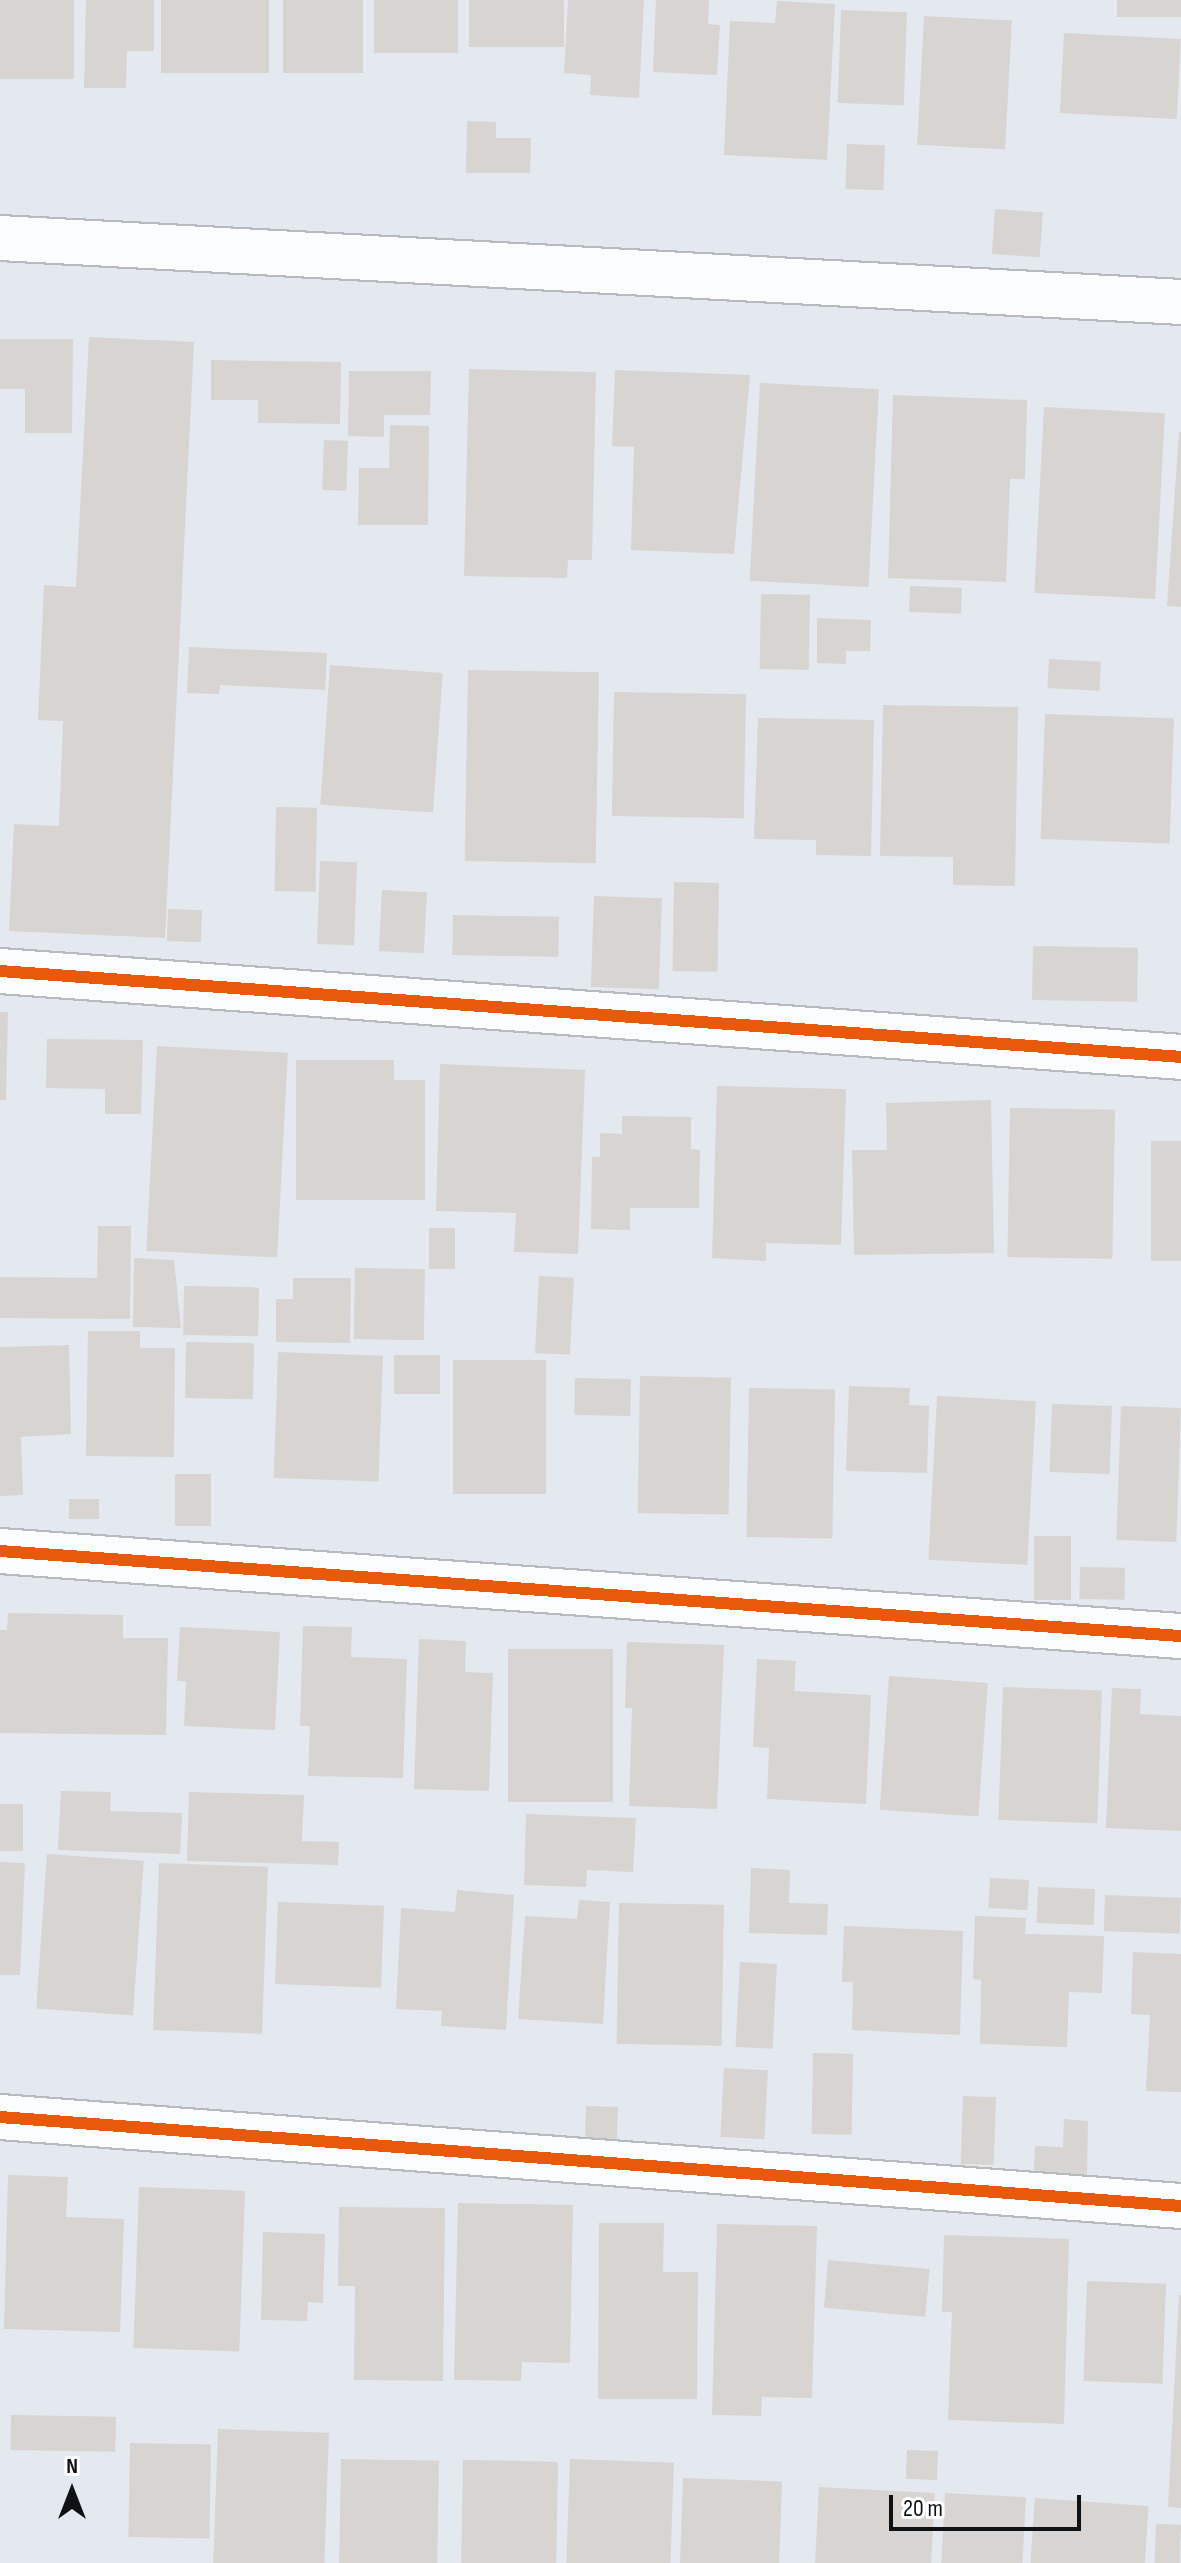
<!DOCTYPE html>
<html>
<head>
<meta charset="utf-8">
<style>
	body { margin:0 }
	#map { position:relative; width:1181px; height:2563px; overflow:hidden; background:#e4e9ef; font-family:"Sofia Sans Condensed",sans-serif }
	div>[style] { position:absolute }
	[style*='--x'] { left:calc(var(--x)*1px); top:calc(var(--y)*1px); width:calc(var(--w)*1px); rotate:calc(var(--a)*1deg) }
	.building>* { inset:0; background:#d7d4d2; transform-origin:0 0 }
	.roads { filter:drop-shadow(2px 0 #b7bbbf) drop-shadow(-2px 0 #b7bbbf) drop-shadow(0 2px #b7bbbf) drop-shadow(0 -2px #b7bbbf) }
	.minor>* { height:44px; margin:-22px; padding:0 22px; transform-origin:22px; border-radius:22px; background:#fbfcfd }
	.cycleway>* { height:12px; margin:-6px; padding:0 6px; transform-origin:6px; border-radius:6px; background:#e8590c }
	span { translate:-50% -50%; white-space:nowrap; text-align:center; line-height:1.15; -webkit-text-stroke:8px #fff; paint-order:stroke }
	.north { position:absolute; left:32px; top:2451px; width:80px; height:80px; -webkit-text-stroke:6px #fff; paint-order:stroke; rotate:0deg; font-size:22px; font-weight:700; line-height:32px; text-align:center; color:#0f1215 }
	.north::after { content:''; display:block; margin:auto; width:28px; height:36px; background:#0f1215; clip-path:polygon(50% 0,100% 100%,50% 72%,0 100%) }
	.scale { position:absolute; left:889px; top:2495px; width:192px; height:36px; box-sizing:border-box; border:4px solid #0f1215; border-top:0; padding-left:10px; font-size:24px; line-height:28px; white-space:nowrap; color:#0f1215; -webkit-text-stroke:6px #fff; paint-order:stroke }
</style>
</head>
<body>
<div id="map">
	<div class="building">
		<i style="left:0;top:0;width:74px;height:79px"></i>
		<i style="clip-path:polygon(86px 0,154px 0,154px 51px,127px 51px,126px 88px,84px 88px)"></i>
		<i style="left:161px;top:0;width:108px;height:73px"></i>
		<i style="left:283px;top:0;width:80px;height:73px"></i>
		<i style="left:374px;top:0;width:84px;height:53px"></i>
		<i style="left:469px;top:0;width:95px;height:47px"></i>
		<i style="clip-path:polygon(568px 0,644px 0,639px 98px,590px 95px,591px 75px,564px 73px)"></i>
		<i style="clip-path:polygon(656px 0,709px 0,708px 24px,720px 25px,717px 75px,653px 72px)"></i>
		<i style="left:1117px;top:0;width:64px;height:17px"></i>
		<i style="clip-path:polygon(777px 1px,835px 4px,827px 160px,724px 155px,730px 21px,775px 23px)"></i>
		<i style="left:841px;top:10px;width:66px;height:93px;rotate:2deg"></i>
		<i style="left:924px;top:16px;width:88px;height:129px;rotate:3deg"></i>
		<i style="left:1064px;top:33px;width:117px;height:80px;rotate:3deg"></i>
		<i style="clip-path:polygon(467px 121px,496px 122px,496px 138px,531px 138px,530px 173px,466px 173px)"></i>
		<i style="left:847px;top:144px;width:38px;height:45px;rotate:2deg"></i>
		<i style="left:995px;top:209px;width:48px;height:45px;rotate:4deg"></i>
		<i style="clip-path:polygon(89px 337px,194px 342px,165px 938px,9px 931px,14px 824px,59px 826px,63px 721px,38px 720px,44px 585px,76px 587px)"></i>
		<i style="clip-path:polygon(0 339px,73px 339px,72px 433px,25px 433px,25px 389px,0 389px)"></i>
		<i style="clip-path:polygon(211px 360px,341px 362px,340px 424px,258px 423px,258px 400px,211px 400px)"></i>
		<i style="clip-path:polygon(469px 369px,596px 372px,592px 560px,568px 560px,567px 578px,464px 576px)"></i>
		<i style="clip-path:polygon(615px 370px,750px 375px,734px 554px,631px 550px,634px 447px,612px 446px)"></i>
		<i style="clip-path:polygon(349px 371px,431px 371px,430px 415px,384px 415px,384px 437px,348px 436px)"></i>
		<i style="left:760px;top:383px;width:119px;height:198px;rotate:3deg"></i>
		<i style="clip-path:polygon(893px 395px,1027px 400px,1025px 479px,1010px 479px,1006px 582px,888px 578px)"></i>
		<i style="left:1044px;top:407px;width:121px;height:186px;rotate:3deg"></i>
		<i style="clip-path:polygon(390px 425px,429px 426px,428px 525px,358px 525px,359px 468px,389px 468px)"></i>
		<i style="clip-path:polygon(1179px 432px,1181px 432px,1181px 607px,1167px 606px)"></i>
		<i style="left:324px;top:440px;width:24px;height:50px;rotate:2deg"></i>
		<i style="left:910px;top:586px;width:52px;height:26px;rotate:2deg"></i>
		<i style="left:761px;top:594px;width:49px;height:75px;rotate:1deg"></i>
		<i style="clip-path:polygon(817px 618px,871px 620px,870px 651px,846px 651px,846px 664px,817px 663px)"></i>
		<i style="clip-path:polygon(189px 647px,327px 653px,325px 690px,220px 685px,219px 694px,187px 693px)"></i>
		<i style="left:1049px;top:659px;width:52px;height:29px;rotate:3deg"></i>
		<i style="left:330px;top:665px;width:113px;height:140px;rotate:4deg"></i>
		<i style="left:468px;top:670px;width:131px;height:191px;rotate:1deg"></i>
		<i style="left:614px;top:692px;width:132px;height:124px;rotate:1deg"></i>
		<i style="clip-path:polygon(883px 705px,1018px 707px,1015px 886px,953px 885px,953px 857px,880px 856px)"></i>
		<i style="left:1045px;top:714px;width:129px;height:125px;rotate:2deg"></i>
		<i style="clip-path:polygon(758px 718px,874px 720px,871px 856px,816px 855px,816px 840px,754px 839px)"></i>
		<i style="left:276px;top:807px;width:41px;height:84px;rotate:1deg"></i>
		<i style="left:320px;top:861px;width:37px;height:83px;rotate:2deg"></i>
		<i style="left:674px;top:882px;width:45px;height:89px;rotate:1deg"></i>
		<i style="left:382px;top:890px;width:45px;height:61px;rotate:3deg"></i>
		<i style="left:594px;top:896px;width:68px;height:91px;rotate:2deg"></i>
		<i style="left:168px;top:909px;width:34px;height:32px;rotate:2deg"></i>
		<i style="left:453px;top:915px;width:106px;height:40px;rotate:1deg"></i>
		<i style="left:1033px;top:946px;width:105px;height:54px;rotate:1deg"></i>
		<i style="clip-path:polygon(0 1012px,8px 1012px,6px 1100px,0 1100px)"></i>
		<i style="clip-path:polygon(47px 1039px,143px 1040px,141px 1114px,105px 1114px,105px 1089px,46px 1088px)"></i>
		<i style="left:157px;top:1046px;width:131px;height:205px;rotate:3deg"></i>
		<i style="clip-path:polygon(296px 1060px,394px 1060px,394px 1080px,425px 1080px,425px 1200px,296px 1200px)"></i>
		<i style="clip-path:polygon(440px 1064px,585px 1070px,578px 1254px,514px 1252px,516px 1213px,436px 1211px)"></i>
		<i style="clip-path:polygon(717px 1086px,846px 1089px,841px 1245px,766px 1243px,766px 1261px,712px 1258px)"></i>
		<i style="clip-path:polygon(991px 1100px,994px 1253px,854px 1255px,852px 1150px,887px 1150px,886px 1103px)"></i>
		<i style="left:1010px;top:1108px;width:105px;height:149px;rotate:1deg"></i>
		<i style="clip-path:polygon(622px 1116px,691px 1117px,691px 1149px,700px 1150px,699px 1208px,630px 1208px,630px 1230px,591px 1229px,592px 1157px,600px 1157px,600px 1133px,622px 1134px)"></i>
		<i style="left:1181px;top:1141px;width:120px;height:30px;rotate:90deg"></i>
		<i style="clip-path:polygon(98px 1226px,131px 1226px,130px 1319px,0 1318px,0 1277px,97px 1278px)"></i>
		<i style="left:429px;top:1228px;width:26px;height:41px"></i>
		<i style="clip-path:polygon(134px 1258px,174px 1260px,181px 1328px,133px 1327px)"></i>
		<i style="left:355px;top:1268px;width:70px;height:71px;rotate:1deg"></i>
		<i style="left:539px;top:1276px;width:35px;height:77px;rotate:3deg"></i>
		<i style="clip-path:polygon(293px 1278px,351px 1278px,350px 1343px,276px 1342px,276px 1299px,293px 1299px)"></i>
		<i style="left:184px;top:1286px;width:75px;height:49px;rotate:1deg"></i>
		<i style="clip-path:polygon(88px 1331px,140px 1331px,140px 1348px,175px 1348px,174px 1457px,86px 1456px)"></i>
		<i style="left:186px;top:1342px;width:68px;height:56px;rotate:1deg"></i>
		<i style="clip-path:polygon(69px 1345px,71px 1434px,21px 1437px,23px 1495px,0 1496px,0 1347px)"></i>
		<i style="left:278px;top:1352px;width:105px;height:126px;rotate:2deg"></i>
		<i style="left:394px;top:1355px;width:46px;height:39px"></i>
		<i style="left:453px;top:1360px;width:93px;height:134px"></i>
		<i style="left:640px;top:1376px;width:91px;height:137px;rotate:1deg"></i>
		<i style="left:575px;top:1378px;width:56px;height:37px;rotate:1deg"></i>
		<i style="clip-path:polygon(849px 1386px,910px 1388px,909px 1405px,929px 1406px,927px 1473px,846px 1471px)"></i>
		<i style="left:749px;top:1388px;width:86px;height:149px;rotate:1deg"></i>
		<i style="left:937px;top:1396px;width:99px;height:164px;rotate:3deg"></i>
		<i style="left:1052px;top:1404px;width:60px;height:68px;rotate:2deg"></i>
		<i style="left:1121px;top:1406px;width:60px;height:134px;rotate:2deg"></i>
		<i style="left:175px;top:1474px;width:36px;height:52px"></i>
		<i style="left:69px;top:1499px;width:30px;height:20px"></i>
		<i style="left:1034px;top:1536px;width:37px;height:64px"></i>
		<i style="left:1080px;top:1567px;width:45px;height:32px;rotate:1deg"></i>
		<i style="clip-path:polygon(8px 1613px,123px 1615px,123px 1638px,168px 1638px,166px 1735px,0 1733px,0 1630px,7px 1630px)"></i>
		<i style="clip-path:polygon(303px 1626px,352px 1627px,351px 1657px,407px 1659px,403px 1778px,308px 1776px,310px 1726px,300px 1726px)"></i>
		<i style="clip-path:polygon(180px 1627px,280px 1632px,275px 1730px,184px 1726px,186px 1681px,177px 1681px)"></i>
		<i style="clip-path:polygon(419px 1639px,466px 1641px,465px 1672px,493px 1673px,489px 1791px,414px 1789px)"></i>
		<i style="clip-path:polygon(627px 1642px,724px 1645px,717px 1809px,629px 1806px,632px 1708px,625px 1708px)"></i>
		<i style="left:508px;top:1649px;width:105px;height:153px"></i>
		<i style="clip-path:polygon(757px 1659px,796px 1661px,794px 1691px,871px 1695px,866px 1804px,767px 1799px,769px 1748px,753px 1747px)"></i>
		<i style="left:889px;top:1676px;width:99px;height:134px;rotate:4deg"></i>
		<i style="left:1003px;top:1687px;width:99px;height:133px;rotate:2deg"></i>
		<i style="clip-path:polygon(1112px 1688px,1141px 1689px,1140px 1714px,1181px 1716px,1181px 1831px,1106px 1828px)"></i>
		<i style="clip-path:polygon(61px 1791px,111px 1792px,110px 1811px,182px 1813px,180px 1854px,58px 1850px)"></i>
		<i style="clip-path:polygon(189px 1792px,304px 1795px,302px 1841px,339px 1842px,338px 1865px,187px 1861px)"></i>
		<i style="left:0;top:1804px;width:23px;height:47px"></i>
		<i style="clip-path:polygon(526px 1814px,636px 1818px,633px 1872px,587px 1870px,586px 1887px,524px 1885px)"></i>
		<i style="left:47px;top:1854px;width:97px;height:155px;rotate:4deg"></i>
		<i style="clip-path:polygon(0 1862px,25px 1863px,20px 1975px,0 1975px)"></i>
		<i style="left:159px;top:1863px;width:109px;height:167px;rotate:2deg"></i>
		<i style="clip-path:polygon(751px 1868px,790px 1870px,789px 1903px,828px 1904px,827px 1935px,749px 1933px)"></i>
		<i style="left:990px;top:1878px;width:39px;height:30px;rotate:3deg"></i>
		<i style="left:1038px;top:1887px;width:57px;height:36px;rotate:2deg"></i>
		<i style="clip-path:polygon(457px 1890px,514px 1895px,506px 2030px,441px 2026px,442px 2011px,396px 2009px,401px 1908px,455px 1912px)"></i>
		<i style="left:1105px;top:1895px;width:76px;height:36px;rotate:2deg"></i>
		<i style="clip-path:polygon(579px 1900px,610px 1902px,603px 2024px,518px 2019px,525px 1916px,577px 1919px)"></i>
		<i style="left:278px;top:1902px;width:106px;height:82px;rotate:2deg"></i>
		<i style="left:619px;top:1903px;width:105px;height:141px;rotate:1deg"></i>
		<i style="clip-path:polygon(975px 1916px,1026px 1918px,1025px 1934px,1104px 1936px,1102px 1993px,1069px 1992px,1067px 2047px,980px 2044px,981px 1980px,973px 1979px)"></i>
		<i style="clip-path:polygon(844px 1926px,963px 1931px,960px 2035px,852px 2030px,853px 1982px,842px 1982px)"></i>
		<i style="clip-path:polygon(1133px 1952px,1181px 1954px,1181px 2092px,1146px 2091px,1150px 2015px,1131px 2014px)"></i>
		<i style="left:740px;top:1962px;width:37px;height:85px;rotate:3deg"></i>
		<i style="left:813px;top:2053px;width:40px;height:81px;rotate:1deg"></i>
		<i style="left:724px;top:2068px;width:44px;height:69px;rotate:3deg"></i>
		<i style="left:963px;top:2096px;width:33px;height:68px;rotate:2deg"></i>
		<i style="left:586px;top:2106px;width:32px;height:32px;rotate:2deg"></i>
		<i style="clip-path:polygon(1064px 2119px,1088px 2121px,1087px 2175px,1034px 2172px,1035px 2146px,1063px 2147px)"></i>
		<i style="clip-path:polygon(8px 2175px,68px 2177px,66px 2217px,124px 2219px,120px 2332px,4px 2329px)"></i>
		<i style="left:139px;top:2187px;width:106px;height:161px;rotate:2deg"></i>
		<i style="clip-path:polygon(458px 2203px,573px 2205px,570px 2363px,522px 2362px,521px 2381px,454px 2380px)"></i>
		<i style="clip-path:polygon(339px 2207px,445px 2208px,443px 2381px,354px 2380px,355px 2286px,338px 2286px)"></i>
		<i style="clip-path:polygon(599px 2223px,664px 2223px,663px 2272px,698px 2272px,697px 2399px,598px 2399px)"></i>
		<i style="clip-path:polygon(717px 2224px,817px 2226px,812px 2398px,762px 2397px,761px 2416px,712px 2415px)"></i>
		<i style="clip-path:polygon(263px 2232px,325px 2234px,323px 2303px,308px 2302px,307px 2321px,261px 2320px)"></i>
		<i style="clip-path:polygon(944px 2235px,1069px 2239px,1064px 2424px,948px 2420px,952px 2312px,942px 2312px)"></i>
		<i style="left:828px;top:2260px;width:102px;height:48px;rotate:5deg"></i>
		<i style="left:1087px;top:2281px;width:79px;height:100px;rotate:2deg"></i>
		<i style="clip-path:polygon(1179px 2295px,1181px 2295px,1181px 2508px,1168px 2507px)"></i>
		<i style="left:11px;top:2415px;width:105px;height:35px;rotate:1deg"></i>
		<i style="left:218px;top:2429px;width:111px;height:134px;rotate:2deg"></i>
		<i style="left:130px;top:2443px;width:81px;height:94px;rotate:1deg"></i>
		<i style="left:907px;top:2450px;width:31px;height:29px;rotate:2deg"></i>
		<i style="left:341px;top:2459px;width:98px;height:104px;rotate:1deg"></i>
		<i style="left:570px;top:2459px;width:104px;height:104px;rotate:2deg"></i>
		<i style="left:463px;top:2460px;width:95px;height:103px;rotate:1deg"></i>
		<i style="left:683px;top:2478px;width:99px;height:85px;rotate:2deg"></i>
		<i style="left:819px;top:2487px;width:116px;height:76px;rotate:3deg"></i>
		<i style="left:945px;top:2493px;width:81px;height:70px;rotate:3deg"></i>
		<i style="left:1035px;top:2498px;width:114px;height:65px;rotate:4deg"></i>
		<i style="left:1156px;top:2524px;width:25px;height:39px;rotate:2deg"></i>
	</div>
	<div class="roads">
		<div class="minor">
			<i style="--x:0;--y:238;--w:1183;--a:3.1"></i>
			<i style="--x:0;--y:971;--w:1184;--a:4.16"></i>
			<i style="--x:0;--y:1551;--w:1184;--a:4.12"></i>
			<i style="--x:0;--y:2117;--w:1184;--a:4.31"></i>
		</div>
	</div>
	<div class="cycleway">
		<i style="--x:0;--y:971;--w:1184;--a:4.16"></i>
		<i style="--x:0;--y:1551;--w:1184;--a:4.12"></i>
		<i style="--x:0;--y:2117;--w:1184;--a:4.31"></i>
	</div>
	<div class="north">N</div>
	<div class="scale">20 m</div>
</div>
</body>
</html>
